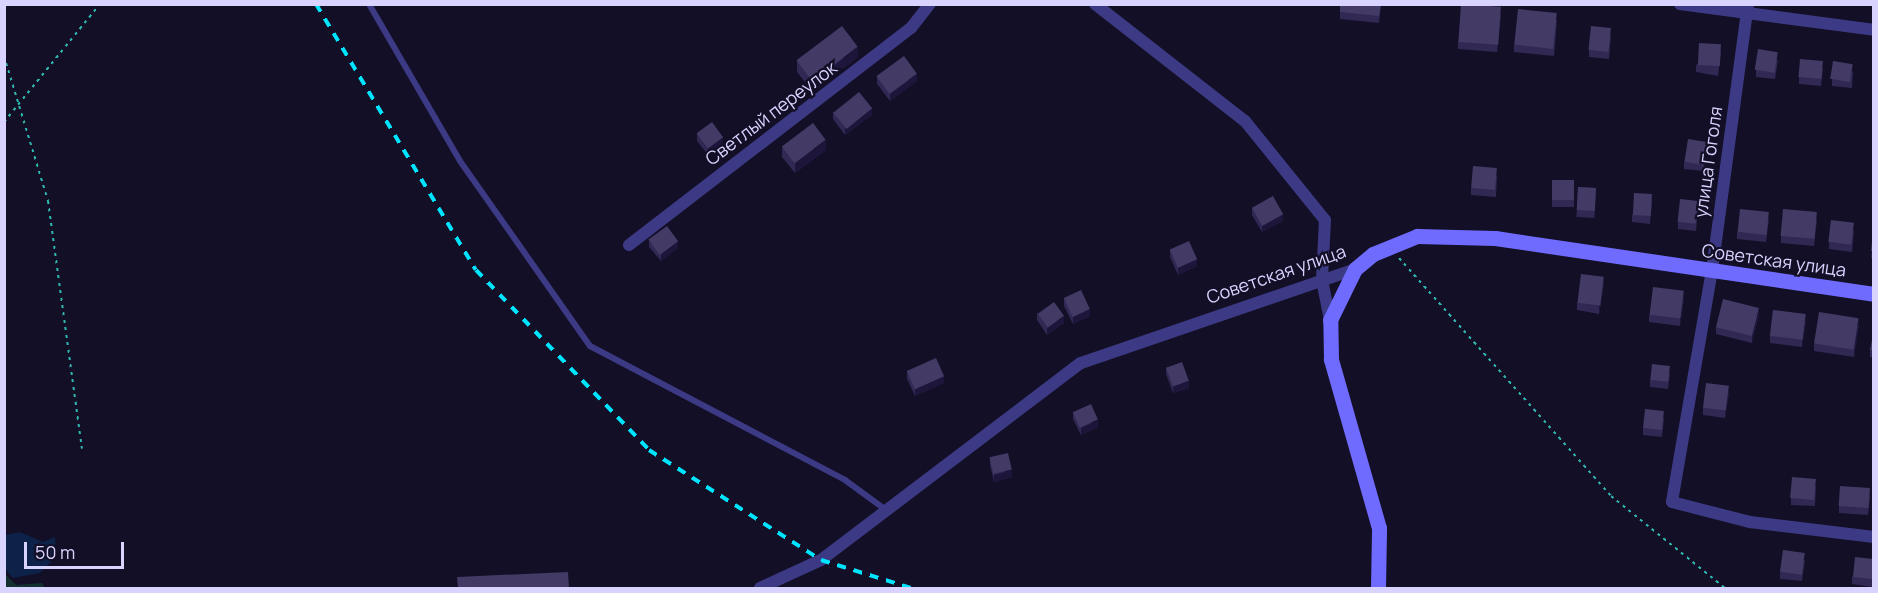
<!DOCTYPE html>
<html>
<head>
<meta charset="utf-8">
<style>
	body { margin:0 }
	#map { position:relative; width:1878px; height:593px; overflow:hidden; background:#130f26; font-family:Manrope,sans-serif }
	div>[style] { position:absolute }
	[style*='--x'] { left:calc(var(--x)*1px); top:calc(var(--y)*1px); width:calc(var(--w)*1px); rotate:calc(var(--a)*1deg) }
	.green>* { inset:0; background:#12302f }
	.water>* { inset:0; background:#0c2248 }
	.path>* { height:2px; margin-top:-1px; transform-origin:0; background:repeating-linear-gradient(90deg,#2fb8b0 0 3px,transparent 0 7.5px) }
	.lane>* { height:6px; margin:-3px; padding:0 3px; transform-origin:3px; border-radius:3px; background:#3d3a85 }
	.street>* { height:12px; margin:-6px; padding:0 6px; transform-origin:6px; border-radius:6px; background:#3d3a85 }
	.secondary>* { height:15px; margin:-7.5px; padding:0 7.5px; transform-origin:7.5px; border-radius:7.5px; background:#6f6bff }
	.rail>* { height:4px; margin-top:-2px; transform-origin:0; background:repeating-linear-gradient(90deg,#00e5ff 0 9px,transparent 0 17px) }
	.wall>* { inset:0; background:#312854; transform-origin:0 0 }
	.shaded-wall>* { inset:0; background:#1d163a }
	.building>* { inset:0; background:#433a66; transform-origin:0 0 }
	span { translate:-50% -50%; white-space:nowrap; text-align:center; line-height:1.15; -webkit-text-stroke:4.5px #130f26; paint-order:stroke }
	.street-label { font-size:18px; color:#d9d4ff }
	.frame { position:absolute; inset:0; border:6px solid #d9d4ff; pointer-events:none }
	.scale { position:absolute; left:24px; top:542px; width:100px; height:27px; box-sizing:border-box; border:3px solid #d9d4ff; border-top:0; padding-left:8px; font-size:18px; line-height:21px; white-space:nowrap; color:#d9d4ff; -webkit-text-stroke:4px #130f26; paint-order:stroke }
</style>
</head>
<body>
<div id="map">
	<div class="green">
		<i style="clip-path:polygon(4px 573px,16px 585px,42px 583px,45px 588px,5px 588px)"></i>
	</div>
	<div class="water">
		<i style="clip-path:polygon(20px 532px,43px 542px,55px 537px,56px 557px,40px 573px,13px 578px,5px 569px,5px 535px)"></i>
	</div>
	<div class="path">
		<i style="--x:4;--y:56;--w:152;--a:73.1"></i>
		<i style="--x:48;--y:201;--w:250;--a:82.2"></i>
		<i style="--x:4;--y:122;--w:152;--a:-50.9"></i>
		<i style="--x:1399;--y:258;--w:319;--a:48.3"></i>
		<i style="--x:1611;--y:496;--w:146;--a:38.9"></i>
	</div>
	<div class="lane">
		<i style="--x:369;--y:4;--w:181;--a:59.9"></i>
		<i style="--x:460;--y:161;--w:226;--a:54.9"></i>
		<i style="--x:590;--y:346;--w:288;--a:27.7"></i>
		<i style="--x:845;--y:480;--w:51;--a:36.2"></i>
	</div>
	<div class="street">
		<i style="--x:1095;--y:4;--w:190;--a:38"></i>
		<i style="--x:1245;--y:121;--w:127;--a:51.1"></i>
		<i style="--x:1325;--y:220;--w:60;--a:92.9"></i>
		<i style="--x:1322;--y:280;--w:41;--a:78.7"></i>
		<i style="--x:1680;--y:4;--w:196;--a:7.6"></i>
		<i style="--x:1748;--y:4;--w:268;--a:97.7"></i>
		<i style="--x:1712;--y:270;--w:235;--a:99.8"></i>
		<i style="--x:1672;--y:502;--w:81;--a:14.4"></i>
		<i style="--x:1750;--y:522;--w:125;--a:6.9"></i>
		<i style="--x:629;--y:245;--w:356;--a:-37.6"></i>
		<i style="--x:911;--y:28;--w:31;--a:-52"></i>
		<i style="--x:760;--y:588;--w:67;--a:-24.7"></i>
		<i style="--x:821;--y:560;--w:326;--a:-37.2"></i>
		<i style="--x:1081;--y:363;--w:290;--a:-18.9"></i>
	</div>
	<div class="secondary">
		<i style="--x:1378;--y:588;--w:60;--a:-89"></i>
		<i style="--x:1379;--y:528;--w:176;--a:-105.9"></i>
		<i style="--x:1331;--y:359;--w:39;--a:-91"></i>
		<i style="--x:1330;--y:320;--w:57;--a:-63.9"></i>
		<i style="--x:1355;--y:269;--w:23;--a:-40"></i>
		<i style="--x:1373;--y:254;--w:48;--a:-22.2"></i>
		<i style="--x:1417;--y:236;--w:78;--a:1.5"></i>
		<i style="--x:1495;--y:238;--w:383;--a:8.4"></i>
	</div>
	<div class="rail">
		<i style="--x:316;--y:4;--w:310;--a:59"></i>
		<i style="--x:476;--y:270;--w:250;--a:46.1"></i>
		<i style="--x:649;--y:450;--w:204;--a:32.6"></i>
		<i style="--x:821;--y:560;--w:94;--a:17.3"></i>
	</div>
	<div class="wall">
		<i style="clip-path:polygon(1381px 4px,1379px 23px,1340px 19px,1340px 12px)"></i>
		<i style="clip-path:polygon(1501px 14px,1497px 52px,1458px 49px,1458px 42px)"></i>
		<i style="clip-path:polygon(1557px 20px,1554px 56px,1514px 52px,1514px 45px)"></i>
		<i style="clip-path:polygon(1611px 35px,1609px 59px,1589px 57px,1589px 50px)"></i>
		<i style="clip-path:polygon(1721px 51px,1718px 76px,1696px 72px,1696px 65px)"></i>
		<i style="clip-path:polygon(858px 57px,813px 92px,797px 72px,797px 61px)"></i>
		<i style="clip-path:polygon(1778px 59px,1775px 79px,1756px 77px,1756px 70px)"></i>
		<i style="clip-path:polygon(1823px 68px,1821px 86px,1799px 84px,1799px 77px)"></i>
		<i style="clip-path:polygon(1853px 71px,1852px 88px,1832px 86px,1832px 79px)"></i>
		<i style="clip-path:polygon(877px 77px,917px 81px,890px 101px,877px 84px)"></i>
		<i style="clip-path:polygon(833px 112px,872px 115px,845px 135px,833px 119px)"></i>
		<i style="clip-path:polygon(697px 134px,723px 144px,708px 155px,697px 141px)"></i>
		<i style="clip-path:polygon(782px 146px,826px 150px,795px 173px,782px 157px)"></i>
		<i style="clip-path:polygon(1707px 149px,1704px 171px,1684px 169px,1684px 162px)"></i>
		<i style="clip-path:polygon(1497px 175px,1496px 197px,1471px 195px,1471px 188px)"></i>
		<i style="left:1552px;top:180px;width:22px;height:27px"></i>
		<i style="left:1578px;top:187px;width:18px;height:30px;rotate:3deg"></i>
		<i style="clip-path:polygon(1652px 201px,1650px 224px,1632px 222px,1632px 215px)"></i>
		<i style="clip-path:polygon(1252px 208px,1283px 221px,1262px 232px,1252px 215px)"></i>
		<i style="clip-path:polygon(1698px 208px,1696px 231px,1678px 229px,1678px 222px)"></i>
		<i style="clip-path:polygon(1769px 219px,1766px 242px,1737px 239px,1737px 232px)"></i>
		<i style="clip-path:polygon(1817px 219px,1814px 246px,1781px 243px,1781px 236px)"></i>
		<i style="clip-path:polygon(1854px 230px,1852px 252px,1829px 249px,1829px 242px)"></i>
		<i style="clip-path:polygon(1874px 231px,1874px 258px,1871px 258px)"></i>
		<i style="clip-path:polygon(649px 240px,678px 248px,661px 261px,649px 247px)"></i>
		<i style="clip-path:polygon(1170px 250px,1197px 266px,1178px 275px,1170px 257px)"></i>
		<i style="clip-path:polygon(1604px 284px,1599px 314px,1577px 310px,1577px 303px)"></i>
		<i style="clip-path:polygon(1064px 298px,1090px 316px,1073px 324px,1064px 306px)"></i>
		<i style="clip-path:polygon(1684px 298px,1680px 326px,1649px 322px,1649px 315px)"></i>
		<i style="clip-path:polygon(1037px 313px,1064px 323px,1047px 335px,1037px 320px)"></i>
		<i style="clip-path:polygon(1759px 315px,1752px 343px,1716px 334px,1716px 327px)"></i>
		<i style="clip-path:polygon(1806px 321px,1802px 347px,1770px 343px,1770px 336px)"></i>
		<i style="clip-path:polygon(1859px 325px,1854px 357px,1814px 351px,1814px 344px)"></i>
		<i style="clip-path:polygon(1874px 330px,1874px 358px,1870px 357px,1870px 350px)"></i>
		<i style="clip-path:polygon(1166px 367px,1189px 388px,1173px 393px,1166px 374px)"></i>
		<i style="clip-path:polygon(907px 372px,944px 383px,915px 396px,907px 379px)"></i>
		<i style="clip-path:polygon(1670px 373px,1668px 389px,1650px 387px,1650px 380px)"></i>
		<i style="clip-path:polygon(1729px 393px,1725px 418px,1703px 415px,1703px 408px)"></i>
		<i style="clip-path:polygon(1073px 412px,1098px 427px,1081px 435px,1073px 419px)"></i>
		<i style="clip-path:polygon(1664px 418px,1662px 437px,1643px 435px,1643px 428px)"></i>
		<i style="clip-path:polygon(990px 458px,1012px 477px,994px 482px,990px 465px)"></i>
		<i style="clip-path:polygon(1816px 486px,1815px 506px,1791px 505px,1791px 498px)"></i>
		<i style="clip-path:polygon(1870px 495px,1868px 515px,1839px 513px,1839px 506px)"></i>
		<i style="clip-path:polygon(1874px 559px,1872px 587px,1852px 584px,1852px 577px)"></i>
		<i style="clip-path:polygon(1805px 560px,1802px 581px,1780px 579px,1780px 572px)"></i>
	</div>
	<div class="shaded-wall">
		<i style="clip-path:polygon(858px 47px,858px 57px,813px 92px,813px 82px)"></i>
		<i style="clip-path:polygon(917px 74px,917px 81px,890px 101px,890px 94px)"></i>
		<i style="clip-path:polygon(872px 108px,872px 115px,845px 135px,845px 128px)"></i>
		<i style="clip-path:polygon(723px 137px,723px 144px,708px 155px,708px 148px)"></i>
		<i style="clip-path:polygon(826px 140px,826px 150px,795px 173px,795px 163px)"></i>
		<i style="clip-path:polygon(1707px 142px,1707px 149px,1704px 171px,1704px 164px)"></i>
		<i style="clip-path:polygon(1283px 214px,1283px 221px,1262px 232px,1262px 225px)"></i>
		<i style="clip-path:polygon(678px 241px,678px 248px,661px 261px,661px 254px)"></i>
		<i style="clip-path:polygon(1197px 259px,1197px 266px,1178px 275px,1178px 268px)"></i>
		<i style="clip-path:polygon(1604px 277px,1604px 284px,1599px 314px,1599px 307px)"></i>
		<i style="clip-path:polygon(1684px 291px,1684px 298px,1680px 326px,1680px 319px)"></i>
		<i style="clip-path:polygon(1759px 308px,1759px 315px,1752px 343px,1752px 336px)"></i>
		<i style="clip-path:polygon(1090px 309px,1090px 316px,1073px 324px,1073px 317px)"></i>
		<i style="clip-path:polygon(1806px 314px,1806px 321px,1802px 347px,1802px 340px)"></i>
		<i style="clip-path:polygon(1064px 316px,1064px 323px,1047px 335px,1047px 328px)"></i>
		<i style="clip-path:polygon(1859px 318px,1859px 325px,1854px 357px,1854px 350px)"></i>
		<i style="clip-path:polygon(944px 376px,944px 383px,915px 396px,915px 389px)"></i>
		<i style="clip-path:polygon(1189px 381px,1189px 388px,1173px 393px,1173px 386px)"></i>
		<i style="clip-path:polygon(1729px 386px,1729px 393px,1725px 418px,1725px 411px)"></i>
		<i style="clip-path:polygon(1098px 420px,1098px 427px,1081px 435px,1081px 428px)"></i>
		<i style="clip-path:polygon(1012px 470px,1012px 477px,994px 482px,994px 475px)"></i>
	</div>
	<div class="building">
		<i style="clip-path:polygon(1340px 4px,1381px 4px,1379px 16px,1340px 12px)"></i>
		<i style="left:1461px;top:4px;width:40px;height:38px;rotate:4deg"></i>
		<i style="left:1518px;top:9px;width:39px;height:36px;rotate:6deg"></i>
		<i style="left:842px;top:26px;width:26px;height:57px;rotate:53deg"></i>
		<i style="left:1591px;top:26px;width:20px;height:24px;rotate:6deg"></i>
		<i style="left:1699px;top:43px;width:22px;height:22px;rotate:3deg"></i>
		<i style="left:1758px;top:49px;width:20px;height:21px;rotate:9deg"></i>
		<i style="left:904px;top:56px;width:22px;height:34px;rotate:54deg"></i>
		<i style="left:1800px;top:59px;width:23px;height:18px;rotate:5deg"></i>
		<i style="left:1833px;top:61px;width:20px;height:18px;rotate:9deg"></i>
		<i style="left:859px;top:92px;width:21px;height:33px;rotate:51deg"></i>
		<i style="left:712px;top:122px;width:19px;height:19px;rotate:54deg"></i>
		<i style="left:813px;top:123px;width:21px;height:39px;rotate:53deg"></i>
		<i style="left:1688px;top:139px;width:19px;height:23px;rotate:9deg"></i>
		<i style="left:1473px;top:166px;width:24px;height:22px;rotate:5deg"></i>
		<i style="left:1552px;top:180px;width:22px;height:20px"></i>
		<i style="left:1578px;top:187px;width:18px;height:23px;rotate:3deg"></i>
		<i style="left:1634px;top:193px;width:18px;height:22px;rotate:3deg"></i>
		<i style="left:1273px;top:196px;width:21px;height:24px;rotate:61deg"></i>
		<i style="left:1680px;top:199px;width:18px;height:23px;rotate:6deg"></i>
		<i style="left:1740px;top:209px;width:29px;height:23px;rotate:6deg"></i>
		<i style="left:1783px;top:209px;width:34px;height:27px;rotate:5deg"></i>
		<i style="left:1831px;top:220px;width:23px;height:22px;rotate:7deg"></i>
		<i style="left:667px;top:226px;width:19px;height:23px;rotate:54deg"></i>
		<i style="clip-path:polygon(1873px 231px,1874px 231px,1874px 251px,1871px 251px)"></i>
		<i style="left:1189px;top:241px;width:20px;height:21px;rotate:66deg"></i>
		<i style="left:1581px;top:274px;width:23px;height:29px;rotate:7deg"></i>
		<i style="left:1653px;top:287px;width:31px;height:28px;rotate:7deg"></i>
		<i style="left:1081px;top:290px;width:21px;height:19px;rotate:65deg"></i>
		<i style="left:1723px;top:299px;width:37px;height:29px;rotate:14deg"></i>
		<i style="left:1054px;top:302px;width:17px;height:20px;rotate:54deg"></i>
		<i style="left:1773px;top:310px;width:33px;height:26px;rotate:7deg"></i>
		<i style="left:1819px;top:312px;width:40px;height:32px;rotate:9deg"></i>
		<i style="clip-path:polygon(1874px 330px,1874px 351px,1870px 350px)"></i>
		<i style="left:936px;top:358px;width:20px;height:32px;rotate:66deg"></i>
		<i style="left:1182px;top:362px;width:20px;height:17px;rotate:70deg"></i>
		<i style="left:1652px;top:364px;width:18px;height:16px;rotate:6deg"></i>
		<i style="left:1706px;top:383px;width:23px;height:25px;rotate:7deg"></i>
		<i style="left:1091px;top:404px;width:17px;height:20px;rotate:66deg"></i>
		<i style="left:1645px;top:409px;width:19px;height:19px;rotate:6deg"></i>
		<i style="left:1008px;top:453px;width:17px;height:19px;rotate:77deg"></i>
		<i style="left:1792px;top:477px;width:24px;height:21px;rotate:5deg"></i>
		<i style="left:1840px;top:486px;width:30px;height:20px;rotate:4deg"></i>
		<i style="left:1783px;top:550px;width:22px;height:22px;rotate:8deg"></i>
		<i style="left:1855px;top:557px;width:19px;height:20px;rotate:6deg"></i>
		<i style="clip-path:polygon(568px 572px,569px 588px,458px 588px,457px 577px)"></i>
	</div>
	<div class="street-label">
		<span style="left:771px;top:113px;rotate:-37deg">Светлый переулок</span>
		<span style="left:1708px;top:162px;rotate:-82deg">улица Гоголя</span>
		<span style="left:1774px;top:260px;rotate:8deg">Советская улица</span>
		<span style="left:1276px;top:274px;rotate:-19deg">Советская улица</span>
	</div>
	<div class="frame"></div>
	<div class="scale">50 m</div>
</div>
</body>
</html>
